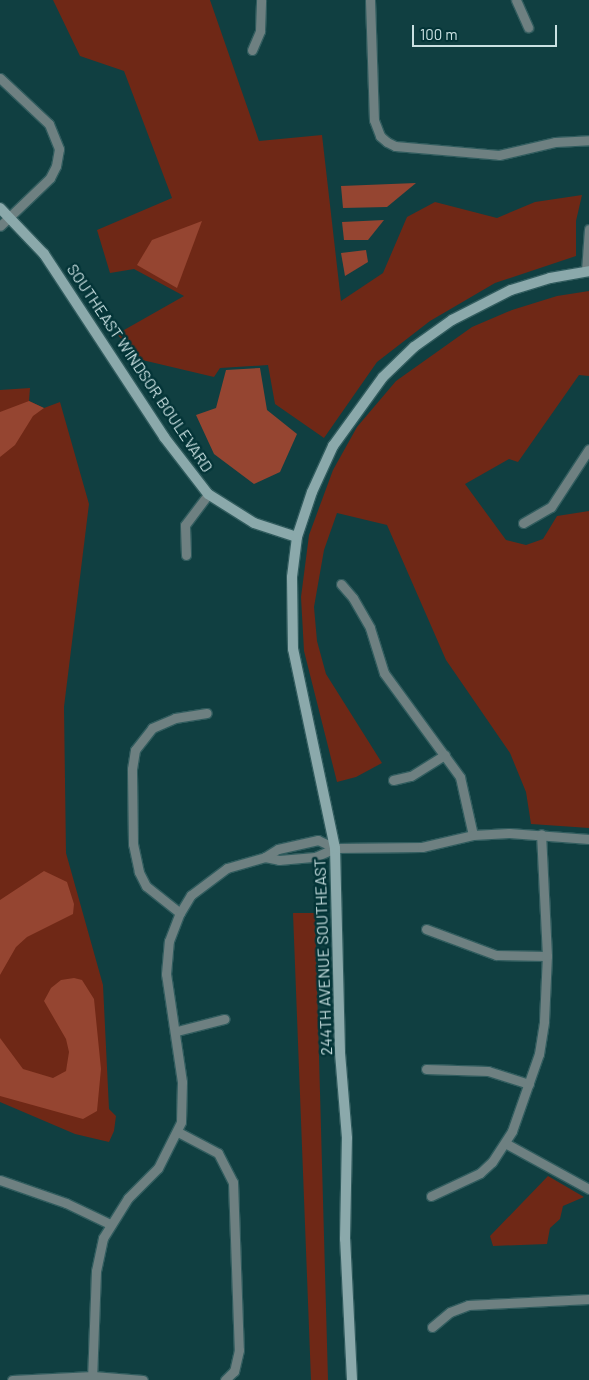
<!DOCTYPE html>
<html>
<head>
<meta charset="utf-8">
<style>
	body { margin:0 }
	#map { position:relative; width:589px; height:1380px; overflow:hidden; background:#103f41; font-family:Barlow,sans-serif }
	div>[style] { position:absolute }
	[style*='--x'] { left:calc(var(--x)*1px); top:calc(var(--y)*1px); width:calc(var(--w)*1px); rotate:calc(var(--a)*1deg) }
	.green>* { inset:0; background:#6f2816 }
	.water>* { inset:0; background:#954531 }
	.roads { filter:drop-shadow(1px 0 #315c5e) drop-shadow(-1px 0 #315c5e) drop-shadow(0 1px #315c5e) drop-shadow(0 -1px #315c5e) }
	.street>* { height:9px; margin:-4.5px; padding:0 4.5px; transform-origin:4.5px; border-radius:4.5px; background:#6e8081 }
	.secondary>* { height:10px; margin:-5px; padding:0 5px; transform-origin:5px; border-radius:5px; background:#8ba9ab }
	span { translate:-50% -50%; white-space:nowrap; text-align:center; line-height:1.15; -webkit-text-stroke:5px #033437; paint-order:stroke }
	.street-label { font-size:16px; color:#cae1e2 }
	.scale { position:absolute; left:412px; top:25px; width:145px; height:22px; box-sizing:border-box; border:2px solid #cae1e2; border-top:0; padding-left:6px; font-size:15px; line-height:18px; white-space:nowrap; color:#cae1e2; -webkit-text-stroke:4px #033437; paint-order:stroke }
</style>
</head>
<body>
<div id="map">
	<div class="green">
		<i style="clip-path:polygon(53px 0,210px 0,259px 141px,322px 135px,341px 301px,383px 273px,407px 217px,435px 202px,497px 218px,535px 202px,582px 195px,576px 221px,576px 256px,495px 283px,430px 321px,377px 362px,324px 438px,275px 404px,268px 365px,220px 368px,214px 377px,138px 359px,117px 334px,184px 296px,134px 269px,110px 273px,97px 230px,172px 198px,124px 71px,80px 56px)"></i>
		<i style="clip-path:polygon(589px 291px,589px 376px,579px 375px,518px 462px,509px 459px,465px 484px,506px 540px,526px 545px,543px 539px,557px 516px,589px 511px,589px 828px,531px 824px,526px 792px,510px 753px,446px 660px,387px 525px,337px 513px,324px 550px,314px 607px,317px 641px,326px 674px,382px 763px,356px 777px,337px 782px,304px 651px,301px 597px,309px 535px,333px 470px,357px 427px,396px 381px,472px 327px,512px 310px,557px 296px)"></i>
		<i style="clip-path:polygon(30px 388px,29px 401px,44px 408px,60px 402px,89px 504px,64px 707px,66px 853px,103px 985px,109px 1109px,116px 1116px,114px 1131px,109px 1142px,75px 1134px,0 1102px,0 390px)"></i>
		<i style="clip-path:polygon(293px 913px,315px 913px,328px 1380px,311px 1380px)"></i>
		<i style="clip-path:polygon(548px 1176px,584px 1197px,563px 1206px,560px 1219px,550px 1228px,547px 1244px,493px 1246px,490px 1236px)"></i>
	</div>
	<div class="water">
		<i style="clip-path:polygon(416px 183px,387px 207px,343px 208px,341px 186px)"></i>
		<i style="clip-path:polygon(384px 220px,368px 240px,344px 240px,342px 222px)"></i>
		<i style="clip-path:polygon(202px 221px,177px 288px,137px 265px,152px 240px)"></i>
		<i style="clip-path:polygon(366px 250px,368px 262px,345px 276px,341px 253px)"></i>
		<i style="clip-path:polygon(260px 368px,267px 410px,297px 434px,280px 472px,254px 484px,214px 454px,196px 415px,216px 408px,226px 370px)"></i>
		<i style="clip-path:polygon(29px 401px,44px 408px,33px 416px,15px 445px,0 457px,0 412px)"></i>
		<i style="clip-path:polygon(44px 871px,67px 882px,74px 904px,73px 914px,27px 937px,16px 947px,0 975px,0 900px)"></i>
		<i style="clip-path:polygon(74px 978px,82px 980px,94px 999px,101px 1069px,97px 1111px,83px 1119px,0 1096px,0 1038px,23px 1069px,53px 1078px,66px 1071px,69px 1052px,66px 1039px,44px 1001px,51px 988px,61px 980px)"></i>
	</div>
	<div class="roads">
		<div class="street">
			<i style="--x:370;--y:0;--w:120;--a:88.1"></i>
			<i style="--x:374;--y:120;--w:17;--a:69"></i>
			<i style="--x:380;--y:136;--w:9;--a:41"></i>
			<i style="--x:387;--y:142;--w:9;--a:27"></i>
			<i style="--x:395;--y:146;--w:104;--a:4.9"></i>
			<i style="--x:499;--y:155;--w:57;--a:-13.1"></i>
			<i style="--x:555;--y:142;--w:34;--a:-3"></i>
			<i style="--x:516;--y:0;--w:30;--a:66"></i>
			<i style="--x:252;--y:50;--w:21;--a:-67"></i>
			<i style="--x:260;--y:31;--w:31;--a:-88"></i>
			<i style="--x:0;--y:78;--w:67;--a:43.2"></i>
			<i style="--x:49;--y:124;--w:27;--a:68"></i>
			<i style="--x:59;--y:149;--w:17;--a:100"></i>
			<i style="--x:56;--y:166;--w:13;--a:117"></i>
			<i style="--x:50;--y:178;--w:69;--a:136.2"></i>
			<i style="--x:586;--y:271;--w:42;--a:-85.9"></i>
			<i style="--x:523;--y:523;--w:32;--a:-30"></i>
			<i style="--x:551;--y:507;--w:69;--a:-56.8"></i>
			<i style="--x:186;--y:555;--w:30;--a:-92"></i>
			<i style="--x:185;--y:525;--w:39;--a:-53"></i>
			<i style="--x:341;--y:584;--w:18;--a:49"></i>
			<i style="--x:353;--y:598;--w:34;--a:60"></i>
			<i style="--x:370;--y:628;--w:47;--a:72.7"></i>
			<i style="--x:384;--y:673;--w:129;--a:53.8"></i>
			<i style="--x:460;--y:777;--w:59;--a:77.4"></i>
			<i style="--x:393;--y:780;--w:18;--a:-13"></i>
			<i style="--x:411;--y:776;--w:40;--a:-32"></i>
			<i style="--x:265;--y:857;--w:14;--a:12"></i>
			<i style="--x:279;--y:860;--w:36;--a:-5"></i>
			<i style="--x:315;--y:857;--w:22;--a:-24"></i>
			<i style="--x:335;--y:848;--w:87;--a:-0.7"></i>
			<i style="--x:422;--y:847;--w:52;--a:-13.2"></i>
			<i style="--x:473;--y:835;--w:36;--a:-3"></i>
			<i style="--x:509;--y:833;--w:80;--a:4.3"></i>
			<i style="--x:180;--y:913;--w:43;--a:-141.5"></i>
			<i style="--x:146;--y:886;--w:16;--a:-117"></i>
			<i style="--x:139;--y:872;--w:29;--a:-102"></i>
			<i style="--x:133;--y:844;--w:75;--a:-90.8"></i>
			<i style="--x:132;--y:769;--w:19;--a:-81"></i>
			<i style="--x:135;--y:750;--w:28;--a:-52"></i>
			<i style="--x:152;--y:728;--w:25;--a:-23"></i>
			<i style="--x:175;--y:718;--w:32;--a:-9"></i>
			<i style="--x:426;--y:929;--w:75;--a:20.4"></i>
			<i style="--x:496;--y:955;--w:51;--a:1.1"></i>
			<i style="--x:177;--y:1031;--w:49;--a:-14.3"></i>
			<i style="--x:426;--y:1069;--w:62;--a:1.8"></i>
			<i style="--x:488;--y:1071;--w:43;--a:17.6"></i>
			<i style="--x:178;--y:1132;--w:45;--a:27.7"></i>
			<i style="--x:218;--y:1153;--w:33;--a:63"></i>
			<i style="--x:233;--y:1182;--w:168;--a:88"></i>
			<i style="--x:239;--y:1350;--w:22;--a:103"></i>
			<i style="--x:234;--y:1371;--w:13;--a:135"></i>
			<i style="--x:505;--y:1143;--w:96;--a:28.7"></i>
			<i style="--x:0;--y:1180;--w:70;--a:19.2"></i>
			<i style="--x:66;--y:1203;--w:49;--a:25.5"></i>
			<i style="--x:431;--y:1196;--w:54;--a:-25.1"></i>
			<i style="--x:480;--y:1173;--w:16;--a:-43"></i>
			<i style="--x:492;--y:1162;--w:37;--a:-57"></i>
			<i style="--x:512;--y:1131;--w:82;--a:-70.7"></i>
			<i style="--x:539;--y:1054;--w:33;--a:-81"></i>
			<i style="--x:544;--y:1021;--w:65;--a:-87.4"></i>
			<i style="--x:547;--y:956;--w:122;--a:-92.8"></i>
			<i style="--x:432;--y:1327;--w:23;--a:-40"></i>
			<i style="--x:450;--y:1312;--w:19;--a:-21"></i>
			<i style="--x:468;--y:1305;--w:121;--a:-2.8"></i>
			<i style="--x:12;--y:1380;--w:81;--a:-2.8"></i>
			<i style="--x:93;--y:1376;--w:50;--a:4.6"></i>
			<i style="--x:92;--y:1380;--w:109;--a:-87.9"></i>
			<i style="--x:96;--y:1271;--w:34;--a:-78"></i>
			<i style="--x:103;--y:1238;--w:47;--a:-58"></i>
			<i style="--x:128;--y:1198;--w:42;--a:-45"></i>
			<i style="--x:158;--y:1168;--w:51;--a:-63.4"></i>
			<i style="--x:181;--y:1122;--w:40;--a:-88.6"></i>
			<i style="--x:182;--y:1082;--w:109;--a:-98.4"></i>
			<i style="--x:166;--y:974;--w:33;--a:-85"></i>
			<i style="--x:169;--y:941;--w:30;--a:-69"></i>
			<i style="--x:180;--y:913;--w:21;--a:-59"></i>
			<i style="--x:191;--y:895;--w:45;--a:-36.9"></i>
			<i style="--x:227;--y:868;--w:40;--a:-16"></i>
			<i style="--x:265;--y:857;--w:15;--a:-32"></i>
			<i style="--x:278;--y:849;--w:41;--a:-12.7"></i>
			<i style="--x:318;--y:840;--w:19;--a:25"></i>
		</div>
		<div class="secondary">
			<i style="--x:0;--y:208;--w:64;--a:46.3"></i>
			<i style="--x:44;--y:254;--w:219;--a:56.7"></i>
			<i style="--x:164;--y:437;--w:72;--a:52.3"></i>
			<i style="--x:208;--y:494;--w:54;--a:32.2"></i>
			<i style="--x:254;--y:523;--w:45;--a:18"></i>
			<i style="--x:352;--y:1380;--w:141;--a:-92.8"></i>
			<i style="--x:345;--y:1239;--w:101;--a:-88.9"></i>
			<i style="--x:347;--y:1138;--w:86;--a:-94.7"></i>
			<i style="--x:340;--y:1052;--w:204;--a:-91.4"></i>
			<i style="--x:335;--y:848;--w:203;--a:-101.9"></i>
			<i style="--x:293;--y:649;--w:72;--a:-90.8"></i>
			<i style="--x:292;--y:577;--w:40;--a:-82.9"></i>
			<i style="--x:297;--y:537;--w:47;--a:-71.6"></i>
			<i style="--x:312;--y:492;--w:51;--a:-65.5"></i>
			<i style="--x:333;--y:446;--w:85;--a:-54.1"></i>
			<i style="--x:383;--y:377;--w:43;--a:-44.1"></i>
			<i style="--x:414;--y:347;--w:47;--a:-35.4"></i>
			<i style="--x:452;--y:320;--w:66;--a:-27"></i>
			<i style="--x:511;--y:290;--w:41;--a:-17.1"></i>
			<i style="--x:550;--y:278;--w:40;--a:-10"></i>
		</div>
	</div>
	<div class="street-label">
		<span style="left:140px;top:368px;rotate:56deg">SOUTHEAST WINDSOR BOULEVARD</span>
		<span style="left:323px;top:957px;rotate:-92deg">244TH AVENUE SOUTHEAST</span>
	</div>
	<div class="scale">100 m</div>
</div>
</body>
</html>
